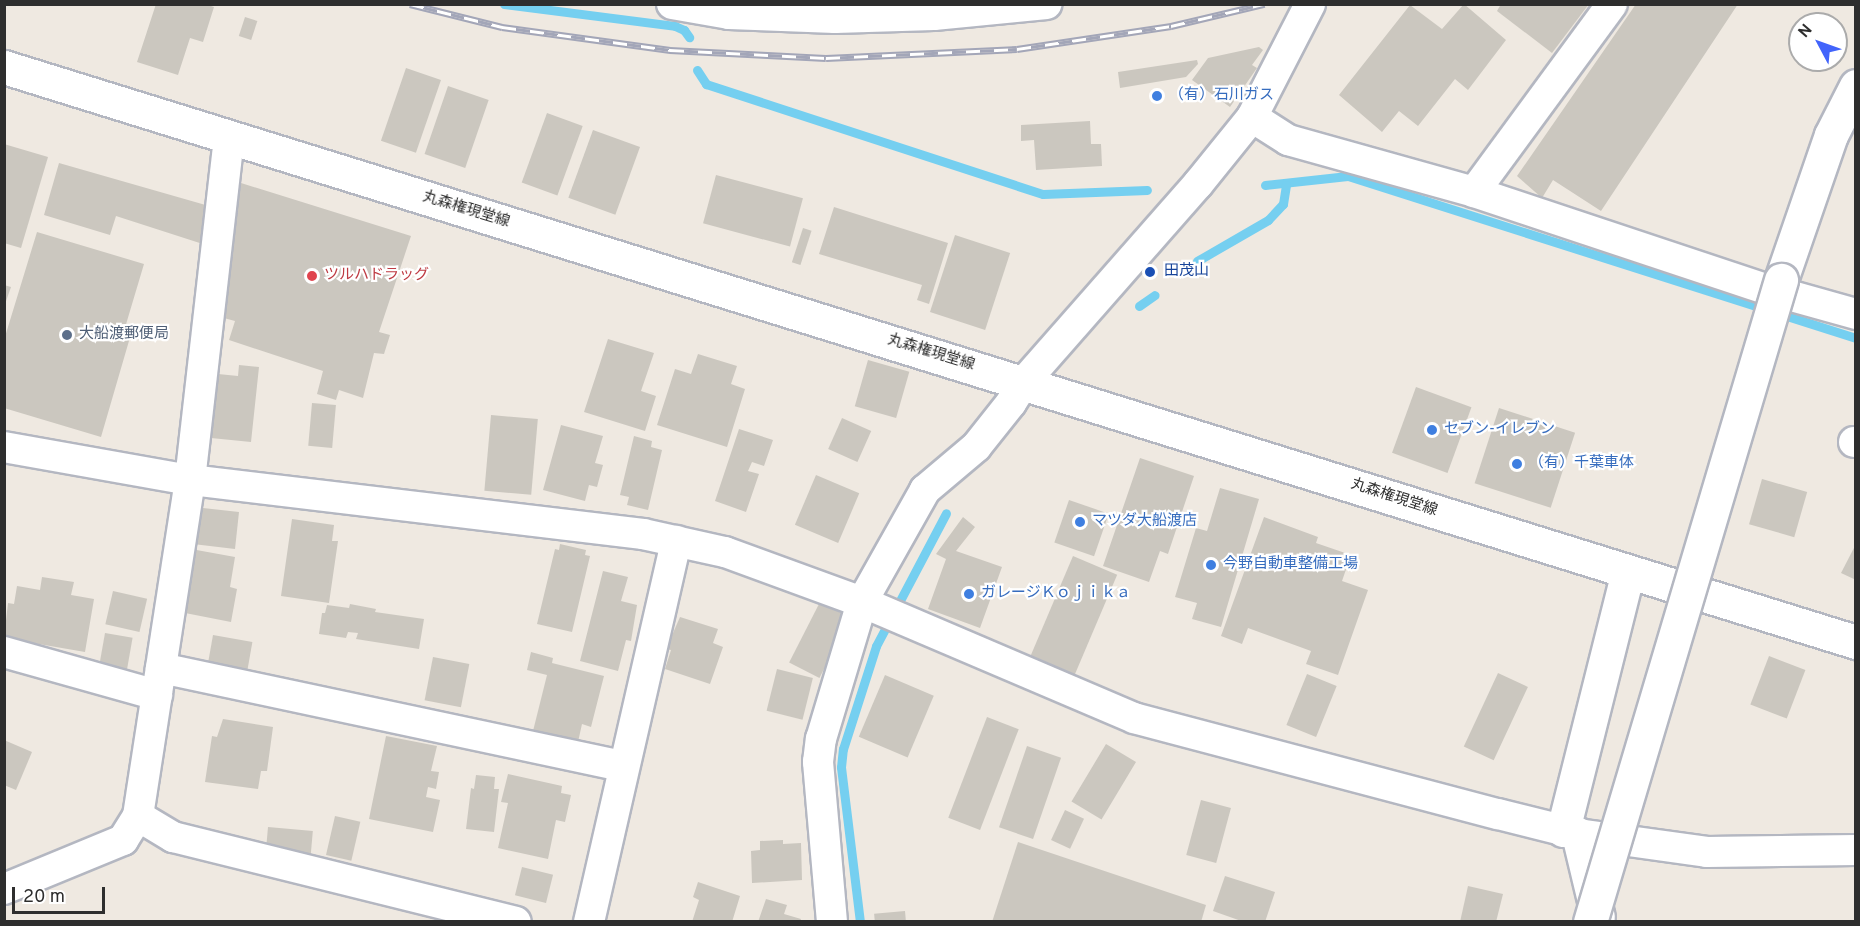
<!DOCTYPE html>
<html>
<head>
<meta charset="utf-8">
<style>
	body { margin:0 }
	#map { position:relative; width:1860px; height:926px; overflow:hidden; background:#efe9e1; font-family:Overpass,"Noto Sans JP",sans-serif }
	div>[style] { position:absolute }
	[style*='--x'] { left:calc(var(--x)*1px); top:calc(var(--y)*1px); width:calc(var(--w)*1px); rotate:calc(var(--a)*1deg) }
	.stream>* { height:9px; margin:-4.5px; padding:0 4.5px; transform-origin:4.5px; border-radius:4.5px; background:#75cff0 }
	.building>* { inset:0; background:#cbc7bf; transform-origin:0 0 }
	.roads { filter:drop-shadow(2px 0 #b4b7c1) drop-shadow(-2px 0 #b4b7c1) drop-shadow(0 2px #b4b7c1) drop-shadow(0 -2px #b4b7c1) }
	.minor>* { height:30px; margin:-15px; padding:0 15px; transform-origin:15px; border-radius:15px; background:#fff }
	.tertiary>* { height:33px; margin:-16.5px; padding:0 16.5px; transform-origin:16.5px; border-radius:16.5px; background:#fff }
	.secondary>* { height:33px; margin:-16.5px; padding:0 16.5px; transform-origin:16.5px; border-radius:16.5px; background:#fff }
	.rail>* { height:7px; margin-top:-3.5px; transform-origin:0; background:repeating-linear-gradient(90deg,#fff 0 14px,#a3a6b8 0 28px); box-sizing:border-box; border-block:2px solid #a3a6b8 }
	.bridges { filter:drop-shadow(2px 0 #b4b7c1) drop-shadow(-2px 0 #b4b7c1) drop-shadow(0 2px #b4b7c1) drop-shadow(0 -2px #b4b7c1) }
	.tertiary-bridge>* { height:33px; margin:-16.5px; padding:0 16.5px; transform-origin:16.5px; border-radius:16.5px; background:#fff }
	.dots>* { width:16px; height:16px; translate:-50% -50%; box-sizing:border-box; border:3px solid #fff; border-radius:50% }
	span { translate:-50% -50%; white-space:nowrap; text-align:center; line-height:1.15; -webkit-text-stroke:4.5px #fff; paint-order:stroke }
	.shop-label { font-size:15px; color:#366cbe }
	.left { translate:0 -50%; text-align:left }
	.street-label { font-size:15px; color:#2e2e2e }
	.transit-label { font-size:15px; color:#164399 }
	.health-label { font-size:15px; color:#be3a42 }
	.service-label { font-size:15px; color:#4e5e75 }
	.frame { position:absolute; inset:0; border:6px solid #2e2e2e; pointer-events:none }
	.north { position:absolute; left:1788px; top:12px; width:60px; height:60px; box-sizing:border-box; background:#fff; border:2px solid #ababab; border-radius:50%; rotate:311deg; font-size:16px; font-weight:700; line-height:24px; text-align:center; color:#2e2e2e }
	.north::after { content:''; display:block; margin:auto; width:21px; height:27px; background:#4264fb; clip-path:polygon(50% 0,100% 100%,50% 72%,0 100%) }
	.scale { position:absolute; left:12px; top:887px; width:93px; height:27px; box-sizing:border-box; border:3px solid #2e2e2e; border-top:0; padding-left:8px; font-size:18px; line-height:21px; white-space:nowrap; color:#2e2e2e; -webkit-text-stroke:4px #fff; paint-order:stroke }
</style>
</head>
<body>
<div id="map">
	<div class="stream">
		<i style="--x:504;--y:4;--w:172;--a:7.3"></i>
		<i style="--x:675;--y:26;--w:10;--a:24"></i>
		<i style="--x:684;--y:30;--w:9;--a:54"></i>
		<i style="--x:697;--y:70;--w:17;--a:57"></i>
		<i style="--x:706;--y:84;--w:354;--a:18.1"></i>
		<i style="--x:1043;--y:194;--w:104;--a:-2.2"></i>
		<i style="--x:1265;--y:185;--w:83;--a:-6.2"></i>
		<i style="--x:1348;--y:176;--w:533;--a:17.69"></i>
		<i style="--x:1197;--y:261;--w:82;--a:-30"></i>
		<i style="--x:1268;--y:220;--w:22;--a:-47"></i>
		<i style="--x:1283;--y:204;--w:19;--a:-81"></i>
		<i style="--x:1139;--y:306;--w:19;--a:-35"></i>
		<i style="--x:860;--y:922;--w:156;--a:-97"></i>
		<i style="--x:841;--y:767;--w:18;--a:-84"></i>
		<i style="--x:843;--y:749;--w:108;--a:-72.2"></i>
		<i style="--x:876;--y:646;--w:150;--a:-62.2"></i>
	</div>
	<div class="building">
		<i style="clip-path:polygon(156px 4px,205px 4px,214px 7px,203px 42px,190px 38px,178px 75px,137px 62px)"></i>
		<i style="clip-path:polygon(1464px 4px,1506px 40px,1468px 90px,1455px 79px,1418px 126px,1399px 111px,1382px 132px,1339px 95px,1410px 5px,1442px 29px)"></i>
		<i style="clip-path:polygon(1501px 4px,1589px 4px,1552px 53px,1497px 11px)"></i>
		<i style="clip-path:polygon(1636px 4px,1738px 4px,1601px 211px,1553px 180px,1542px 198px,1517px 176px)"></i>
		<i style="left:245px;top:17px;width:13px;height:20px;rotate:18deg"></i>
		<i style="clip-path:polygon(1259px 47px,1263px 50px,1252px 65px,1257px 68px,1230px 107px,1192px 80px,1208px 58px)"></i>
		<i style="clip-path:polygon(1197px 60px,1198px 64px,1186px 77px,1120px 88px,1118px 72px)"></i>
		<i style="left:406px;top:68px;width:37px;height:77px;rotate:19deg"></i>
		<i style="left:448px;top:86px;width:43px;height:72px;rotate:19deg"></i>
		<i style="left:547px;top:113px;width:38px;height:74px;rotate:20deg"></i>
		<i style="clip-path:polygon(1090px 121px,1091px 144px,1101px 144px,1102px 166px,1036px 170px,1034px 140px,1021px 141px,1021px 125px)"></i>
		<i style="left:593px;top:130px;width:50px;height:72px;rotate:20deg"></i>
		<i style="clip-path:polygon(4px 144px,48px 157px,21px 248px,4px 243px)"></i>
		<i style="clip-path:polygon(59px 163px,216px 208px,209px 246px,116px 216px,110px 235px,44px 215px)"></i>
		<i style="left:716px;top:175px;width:90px;height:50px;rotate:15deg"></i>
		<i style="clip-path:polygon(241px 183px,411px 236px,379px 332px,390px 335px,384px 354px,374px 353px,363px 398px,339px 390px,336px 400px,317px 394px,323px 371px,229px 340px,235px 321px,220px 317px)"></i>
		<i style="clip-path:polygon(834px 207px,948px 243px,929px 304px,917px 300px,922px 285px,819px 254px)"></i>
		<i style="left:803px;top:228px;width:9px;height:36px;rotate:18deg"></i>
		<i style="clip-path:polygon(37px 232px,144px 264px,124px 331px,131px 334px,101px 437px,4px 408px,4px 340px)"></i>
		<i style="left:955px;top:235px;width:58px;height:81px;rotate:18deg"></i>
		<i style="clip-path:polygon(4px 285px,11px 287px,5px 304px,4px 304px)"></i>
		<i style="clip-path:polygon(608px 339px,654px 353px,641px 391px,656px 396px,645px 431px,584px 412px)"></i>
		<i style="clip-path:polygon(698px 354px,737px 366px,731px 384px,745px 389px,727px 447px,657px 425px,675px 369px,691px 374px)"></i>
		<i style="left:868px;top:360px;width:43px;height:48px;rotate:16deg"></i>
		<i style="clip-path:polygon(239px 365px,259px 367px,251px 442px,211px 438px,218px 374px,238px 376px)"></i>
		<i style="left:1416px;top:387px;width:59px;height:70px;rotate:20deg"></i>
		<i style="left:312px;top:403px;width:24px;height:43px;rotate:5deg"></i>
		<i style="left:1499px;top:408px;width:80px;height:79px;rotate:18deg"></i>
		<i style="left:491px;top:415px;width:47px;height:76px;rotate:5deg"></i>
		<i style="left:842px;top:418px;width:32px;height:34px;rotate:24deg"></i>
		<i style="clip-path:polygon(561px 425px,603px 436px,595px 463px,603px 465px,597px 487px,589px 485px,585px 501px,543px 490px)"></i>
		<i style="clip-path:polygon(739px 429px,773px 440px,764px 466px,752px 462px,748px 471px,759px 474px,746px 512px,715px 501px)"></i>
		<i style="clip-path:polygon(634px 436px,652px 441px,651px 447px,662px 450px,648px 510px,627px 505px,629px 497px,620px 495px)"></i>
		<i style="clip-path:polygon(1140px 458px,1194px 476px,1168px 554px,1160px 551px,1149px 582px,1103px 566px)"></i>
		<i style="left:816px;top:475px;width:47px;height:54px;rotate:23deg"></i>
		<i style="left:1762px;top:479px;width:47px;height:47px;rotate:16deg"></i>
		<i style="clip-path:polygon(1220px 488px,1259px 499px,1221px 627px,1192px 619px,1197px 603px,1175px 597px,1196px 528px,1207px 531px)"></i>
		<i style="left:1069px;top:500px;width:42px;height:45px;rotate:19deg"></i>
		<i style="clip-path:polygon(203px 508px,239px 512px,235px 549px,193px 544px,196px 515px)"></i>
		<i style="clip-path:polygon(963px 517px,975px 527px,956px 551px,1002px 567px,980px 628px,928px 609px,946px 559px,936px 554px)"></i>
		<i style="clip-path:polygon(1264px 517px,1318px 537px,1316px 543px,1351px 555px,1342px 581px,1368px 590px,1338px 675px,1306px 664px,1311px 651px,1248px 628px,1242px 644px,1221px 636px)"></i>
		<i style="clip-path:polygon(292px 519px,334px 525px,332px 541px,338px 541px,329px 603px,281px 596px)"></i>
		<i style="clip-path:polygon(560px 544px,586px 550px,585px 555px,590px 556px,572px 632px,537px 624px,555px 549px,559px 550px)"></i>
		<i style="clip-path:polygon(1856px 544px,1856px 580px,1841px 573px)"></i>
		<i style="clip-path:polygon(191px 549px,235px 557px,230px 587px,237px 589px,231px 622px,180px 612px)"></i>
		<i style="left:1073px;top:556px;width:48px;height:109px;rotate:23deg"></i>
		<i style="clip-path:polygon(603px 571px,628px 577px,621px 601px,637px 605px,631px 641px,626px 640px,618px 671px,580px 661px)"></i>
		<i style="clip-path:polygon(42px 577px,74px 582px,71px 595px,94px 599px,85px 652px,4px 638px,8px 603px,14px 604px,17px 586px,40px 590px)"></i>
		<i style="left:113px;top:591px;width:35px;height:34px;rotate:13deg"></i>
		<i style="left:820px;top:602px;width:34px;height:68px;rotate:27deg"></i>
		<i style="clip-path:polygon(350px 604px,376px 609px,375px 612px,424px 619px,419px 649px,356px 639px,358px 633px,348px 632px,346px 638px,319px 634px,322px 613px,325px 613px,327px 605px,349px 608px)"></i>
		<i style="clip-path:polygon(680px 617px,718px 629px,713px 643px,723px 647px,710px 684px,665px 669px,671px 650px,666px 649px)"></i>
		<i style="left:105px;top:633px;width:28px;height:42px;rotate:10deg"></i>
		<i style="left:213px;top:635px;width:40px;height:30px;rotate:10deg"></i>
		<i style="clip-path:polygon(531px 652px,553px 658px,552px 663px,604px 676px,591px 727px,582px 724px,578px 742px,533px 731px,547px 675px,527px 670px)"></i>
		<i style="left:1769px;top:656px;width:39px;height:52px;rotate:21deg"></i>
		<i style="left:433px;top:657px;width:37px;height:44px;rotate:11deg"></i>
		<i style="left:777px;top:669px;width:37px;height:43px;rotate:14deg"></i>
		<i style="left:1498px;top:673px;width:33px;height:81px;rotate:25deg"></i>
		<i style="left:1307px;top:674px;width:32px;height:55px;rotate:22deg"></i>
		<i style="left:885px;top:675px;width:53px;height:67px;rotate:23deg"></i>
		<i style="left:987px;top:717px;width:34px;height:108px;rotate:21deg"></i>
		<i style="clip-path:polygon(223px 719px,273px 727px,267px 771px,261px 771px,258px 789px,205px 782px,212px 736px,217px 737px)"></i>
		<i style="clip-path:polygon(386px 736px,437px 746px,431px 771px,439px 772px,436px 789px,428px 787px,426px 797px,440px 800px,433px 832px,369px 819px)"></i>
		<i style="clip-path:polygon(4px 740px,32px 752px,16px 790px,4px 785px)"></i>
		<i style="left:1106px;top:744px;width:35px;height:67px;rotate:31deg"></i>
		<i style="left:1027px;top:746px;width:36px;height:86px;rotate:19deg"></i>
		<i style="clip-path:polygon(508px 774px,562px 786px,561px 793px,571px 795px,565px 822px,556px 820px,548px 859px,498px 848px,508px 803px,501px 802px)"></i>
		<i style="clip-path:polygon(476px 775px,495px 777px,494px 789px,499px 789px,494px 832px,466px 829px,471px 788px,474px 789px)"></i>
		<i style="left:1201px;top:800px;width:31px;height:57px;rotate:15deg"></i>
		<i style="left:1065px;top:810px;width:21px;height:33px;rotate:25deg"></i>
		<i style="left:335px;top:816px;width:26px;height:40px;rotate:13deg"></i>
		<i style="left:268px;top:827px;width:45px;height:25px;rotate:5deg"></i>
		<i style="clip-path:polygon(783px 840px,783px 844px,801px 843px,802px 880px,752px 883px,751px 851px,760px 850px,760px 841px)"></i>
		<i style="clip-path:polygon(1018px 842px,1206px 905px,1201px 922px,992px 922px)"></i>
		<i style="left:522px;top:867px;width:32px;height:29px;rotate:14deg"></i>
		<i style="clip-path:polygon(1225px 876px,1275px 892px,1265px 922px,1244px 922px,1213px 911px)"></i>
		<i style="clip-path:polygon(698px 882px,740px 896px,732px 922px,692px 922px,699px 900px,693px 897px)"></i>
		<i style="clip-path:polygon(1468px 886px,1503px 894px,1496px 922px,1460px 922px)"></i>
		<i style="clip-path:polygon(766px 899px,787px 905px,784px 914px,801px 919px,800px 922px,758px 922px)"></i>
		<i style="left:905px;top:911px;width:11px;height:31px;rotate:85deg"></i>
	</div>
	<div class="roads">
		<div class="minor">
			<i style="--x:672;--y:4;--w:58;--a:10"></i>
			<i style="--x:729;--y:14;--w:106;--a:2.2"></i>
			<i style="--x:835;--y:18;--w:99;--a:-1.7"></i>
			<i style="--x:934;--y:15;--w:113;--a:-5.6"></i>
			<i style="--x:1252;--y:117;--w:43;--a:32.6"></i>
			<i style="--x:1288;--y:140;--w:193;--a:15.6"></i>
			<i style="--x:1474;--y:192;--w:305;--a:18.4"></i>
			<i style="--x:1763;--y:288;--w:97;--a:15.6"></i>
			<i style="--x:1474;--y:192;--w:233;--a:-53.7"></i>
			<i style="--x:1854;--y:442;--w:2;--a:0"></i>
			<i style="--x:4;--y:447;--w:189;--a:10.1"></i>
			<i style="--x:190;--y:480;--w:456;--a:6.8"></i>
			<i style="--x:643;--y:534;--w:84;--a:12.4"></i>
			<i style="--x:725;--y:552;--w:146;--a:20.1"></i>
			<i style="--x:862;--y:602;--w:296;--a:23.1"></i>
			<i style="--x:1134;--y:718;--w:376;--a:14.8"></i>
			<i style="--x:1498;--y:814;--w:82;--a:14"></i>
			<i style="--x:1578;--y:834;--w:130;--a:7.9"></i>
			<i style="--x:1707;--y:852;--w:149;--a:-0.8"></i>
			<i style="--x:4;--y:652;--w:159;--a:15.7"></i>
			<i style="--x:161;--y:668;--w:473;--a:12"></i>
			<i style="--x:138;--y:816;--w:41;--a:31"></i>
			<i style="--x:173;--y:837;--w:353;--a:13.9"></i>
			<i style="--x:4;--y:889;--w:129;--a:-22.4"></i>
			<i style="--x:123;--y:840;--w:28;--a:-58"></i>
			<i style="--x:138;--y:816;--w:340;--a:-81.2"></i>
			<i style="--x:190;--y:480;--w:345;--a:-83.5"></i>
			<i style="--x:589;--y:922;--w:391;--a:-77.1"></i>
			<i style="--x:832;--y:922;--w:161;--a:-95"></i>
			<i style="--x:818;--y:762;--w:23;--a:-83"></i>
			<i style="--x:821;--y:739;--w:143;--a:-73.3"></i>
			<i style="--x:862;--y:602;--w:129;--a:-60.6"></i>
			<i style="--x:925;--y:490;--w:67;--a:-40.1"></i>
			<i style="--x:976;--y:447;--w:56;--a:-51.5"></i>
			<i style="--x:1011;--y:403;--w:25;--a:-58"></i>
			<i style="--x:1024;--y:382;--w:264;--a:-48.7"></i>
			<i style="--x:1198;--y:184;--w:86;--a:-51.1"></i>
			<i style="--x:1252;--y:117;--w:127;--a:-62.8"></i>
		</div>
		<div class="tertiary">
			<i style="--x:1781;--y:280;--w:153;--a:-71"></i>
			<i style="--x:1831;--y:135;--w:55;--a:-63"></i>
			<i style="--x:1563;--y:830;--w:266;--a:-75.9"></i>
			<i style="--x:1578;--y:834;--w:85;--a:76.5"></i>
		</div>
		<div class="secondary">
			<i style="--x:4;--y:67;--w:1939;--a:17.25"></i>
		</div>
	</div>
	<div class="rail">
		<i style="--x:410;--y:4;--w:95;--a:14"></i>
		<i style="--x:502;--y:27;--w:170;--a:7.8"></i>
		<i style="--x:670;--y:50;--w:156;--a:2.9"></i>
		<i style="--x:826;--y:58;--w:191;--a:-2.7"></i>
		<i style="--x:1017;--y:49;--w:156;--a:-8.5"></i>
		<i style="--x:1171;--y:26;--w:96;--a:-13.3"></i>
	</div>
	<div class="bridges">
		<div class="tertiary-bridge">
			<i style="--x:1590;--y:922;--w:670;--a:-73.43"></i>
		</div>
	</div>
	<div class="dots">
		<i style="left:1157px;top:96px;background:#3f7fe0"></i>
		<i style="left:1150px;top:272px;background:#1a4fb4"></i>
		<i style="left:312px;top:276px;background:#e0444e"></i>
		<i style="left:67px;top:335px;background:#5c6f8a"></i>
		<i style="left:1432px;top:430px;background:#3f7fe0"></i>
		<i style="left:1517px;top:464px;background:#3f7fe0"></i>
		<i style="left:1080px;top:522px;background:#3f7fe0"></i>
		<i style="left:1211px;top:565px;background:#3f7fe0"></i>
		<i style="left:969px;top:594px;background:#3f7fe0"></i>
	</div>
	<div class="shop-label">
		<span class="left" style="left:1169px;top:96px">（有）石川ガス</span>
		<span class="left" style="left:1444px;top:430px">セブン-イレブン</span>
		<span class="left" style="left:1529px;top:464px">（有）千葉車体</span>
		<span class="left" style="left:1092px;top:522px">マツダ大船渡店</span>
		<span class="left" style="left:1223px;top:565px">今野自動車整備工場</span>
		<span class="left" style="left:981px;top:594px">ガレージＫｏｊｉｋａ</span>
	</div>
	<div class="street-label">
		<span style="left:466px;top:210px;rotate:17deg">丸森権現堂線</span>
		<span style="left:931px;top:353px;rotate:17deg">丸森権現堂線</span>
		<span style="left:1394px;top:498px;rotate:18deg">丸森権現堂線</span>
	</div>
	<div class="transit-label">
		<span class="left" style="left:1164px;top:272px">田茂山</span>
	</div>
	<div class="health-label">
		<span class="left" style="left:324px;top:276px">ツルハドラッグ</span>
	</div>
	<div class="service-label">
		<span class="left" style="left:79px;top:335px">大船渡郵便局</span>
	</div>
	<div class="frame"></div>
	<div class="north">N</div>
	<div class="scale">20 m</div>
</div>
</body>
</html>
